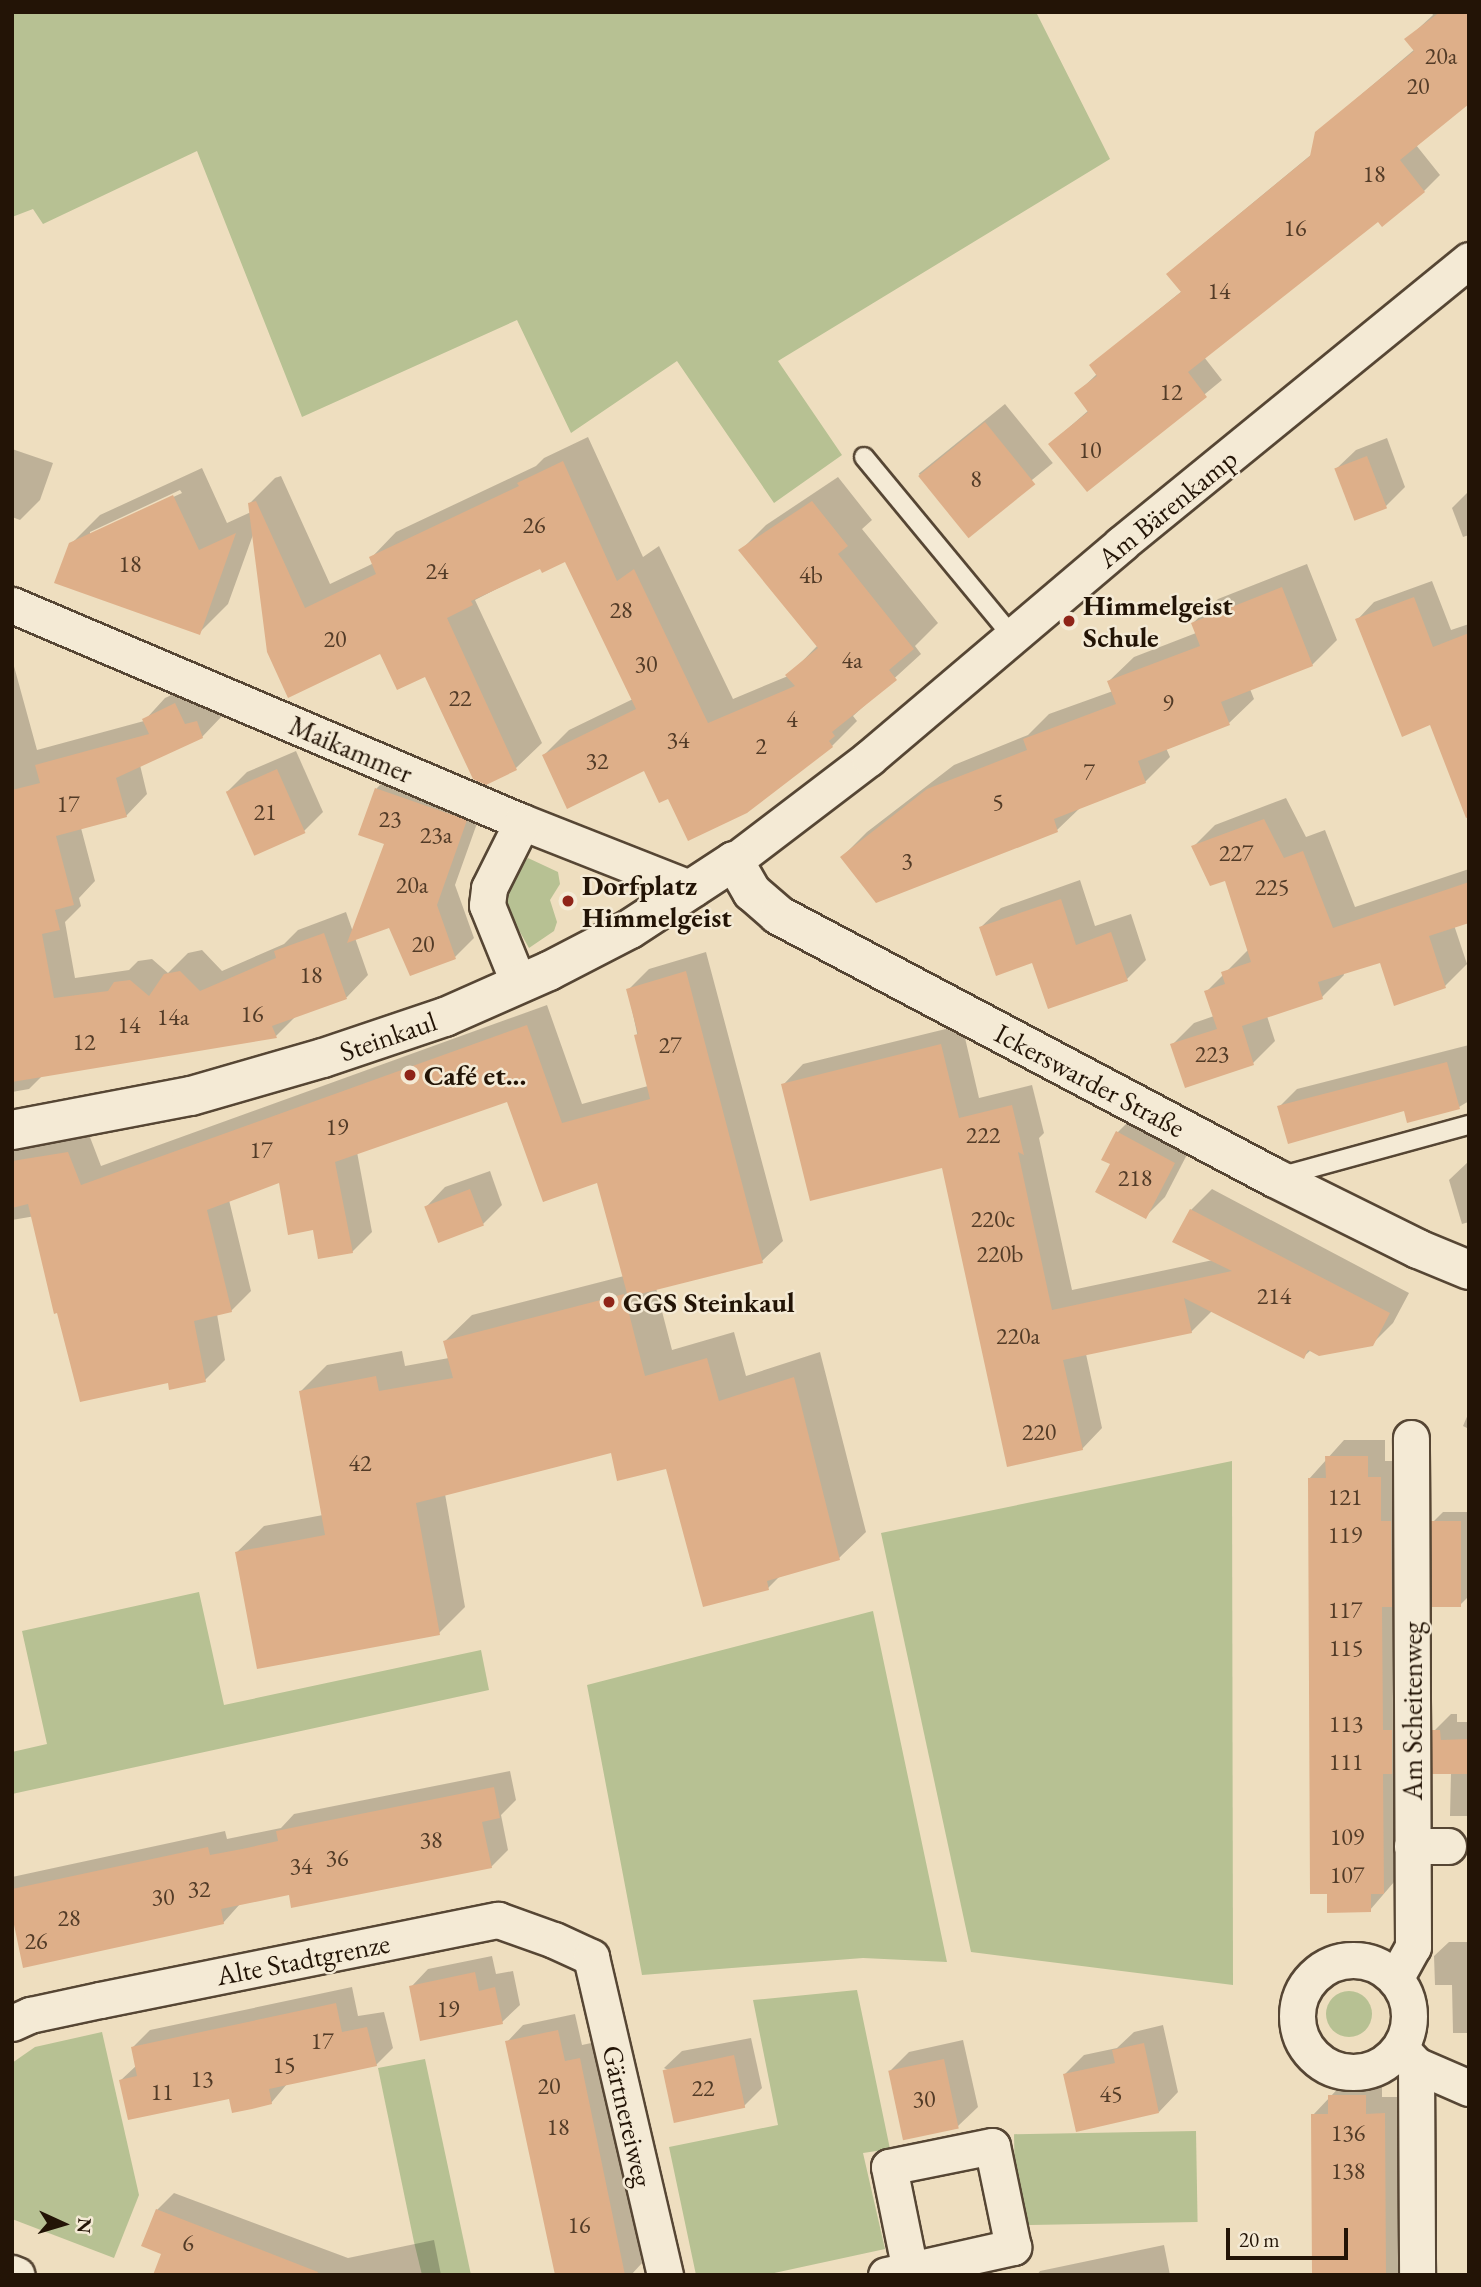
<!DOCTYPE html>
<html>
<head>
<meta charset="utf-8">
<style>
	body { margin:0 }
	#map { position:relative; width:1481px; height:2287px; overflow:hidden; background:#eedebf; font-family:"EB Garamond",serif }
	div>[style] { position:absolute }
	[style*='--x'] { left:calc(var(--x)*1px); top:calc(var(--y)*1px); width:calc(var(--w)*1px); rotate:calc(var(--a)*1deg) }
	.green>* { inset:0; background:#b7c193; transform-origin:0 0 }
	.round { border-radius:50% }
	.shadow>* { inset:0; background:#0003; transform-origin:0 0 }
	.building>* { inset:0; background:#deaf89; transform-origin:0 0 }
	.roads { filter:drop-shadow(2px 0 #564634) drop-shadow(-2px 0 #564634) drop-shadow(0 2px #564634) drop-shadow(0 -2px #564634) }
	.lane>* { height:18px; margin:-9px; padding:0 9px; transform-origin:9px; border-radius:9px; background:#f4ead5 }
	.street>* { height:35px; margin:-17.5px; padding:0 17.5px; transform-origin:17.5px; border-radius:17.5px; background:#f4ead5 }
	.street>.ring { margin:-17.5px; padding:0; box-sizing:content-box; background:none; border:35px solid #f4ead5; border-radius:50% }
	.secondary>* { height:38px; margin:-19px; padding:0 19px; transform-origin:19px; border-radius:19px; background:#f4ead5 }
	.dots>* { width:19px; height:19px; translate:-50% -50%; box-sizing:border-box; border:4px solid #f4ead5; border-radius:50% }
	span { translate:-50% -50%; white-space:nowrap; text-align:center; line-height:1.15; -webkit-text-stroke:5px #f4ead5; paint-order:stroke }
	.number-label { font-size:24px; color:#523b27 }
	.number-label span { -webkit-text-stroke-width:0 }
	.street-label { font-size:28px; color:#231406 }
	.poi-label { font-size:28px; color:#231406; font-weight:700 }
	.left { translate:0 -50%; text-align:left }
	.frame { position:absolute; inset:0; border:14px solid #231406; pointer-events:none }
	.north { position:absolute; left:28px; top:2189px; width:70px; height:70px; -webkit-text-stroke:5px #f4ead5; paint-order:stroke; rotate:94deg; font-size:19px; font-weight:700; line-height:28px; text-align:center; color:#231406 }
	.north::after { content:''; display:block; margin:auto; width:24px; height:32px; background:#231406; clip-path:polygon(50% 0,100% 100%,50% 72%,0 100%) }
	.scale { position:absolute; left:1226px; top:2228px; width:122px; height:32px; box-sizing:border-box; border:4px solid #231406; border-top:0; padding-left:9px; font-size:21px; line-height:24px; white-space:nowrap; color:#231406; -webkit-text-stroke:5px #f4ead5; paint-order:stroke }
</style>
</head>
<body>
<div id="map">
	<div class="green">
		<i style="clip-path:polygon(12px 12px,1036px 12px,1110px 159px,778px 361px,842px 455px,774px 503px,677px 361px,571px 433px,517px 320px,302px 417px,197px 151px,43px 224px,33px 209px,12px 217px)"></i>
		<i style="clip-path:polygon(528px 858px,558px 872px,560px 884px,550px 900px,557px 922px,554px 931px,529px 948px,503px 902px,505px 883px)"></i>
		<i style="clip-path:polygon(1232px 1461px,1233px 1985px,971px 1952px,881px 1533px)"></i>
		<i style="clip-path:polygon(199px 1592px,224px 1705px,481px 1650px,489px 1690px,12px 1794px,12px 1752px,47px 1744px,22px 1631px)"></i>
		<i style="clip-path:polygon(873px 1611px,947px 1962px,863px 1958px,642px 1975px,587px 1685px)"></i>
		<i style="clip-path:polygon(857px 1990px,890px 2149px,863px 2153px,885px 2249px,765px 2275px,696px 2275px,669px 2147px,778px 2125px,753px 2000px)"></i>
		<i class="round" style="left:1326px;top:1991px;width:46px;height:46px"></i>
		<i style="clip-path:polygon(102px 2032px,139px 2195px,114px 2258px,12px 2219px,12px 2063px,35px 2047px)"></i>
		<i style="clip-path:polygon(425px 2059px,471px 2275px,422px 2275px,414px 2242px,378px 2068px)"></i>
		<i style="left:1196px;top:2131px;width:91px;height:182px;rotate:89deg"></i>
	</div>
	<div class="shadow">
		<i style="clip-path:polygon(1431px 12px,1469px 12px,1416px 145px,1440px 175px,1424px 191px,1378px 219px,1204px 357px,1222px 380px,1088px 490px,1050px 444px,1089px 410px,1077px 393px,1098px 373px,1091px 365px,1182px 291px,1169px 274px,1185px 259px,1312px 154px,1316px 133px,1415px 49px,1407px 39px,1433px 15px)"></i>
		<i style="left:1005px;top:404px;width:76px;height:111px;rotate:51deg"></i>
		<i style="clip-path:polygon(evenodd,588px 437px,643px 557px,659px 546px,733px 699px,788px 676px,818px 645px,741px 550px,766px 525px,838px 477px,872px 520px,862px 529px,938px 623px,915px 646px,921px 654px,853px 716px,857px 721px,832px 746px,669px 797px,645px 769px,544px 755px,569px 730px,633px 699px,566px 559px,541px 566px,475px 600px,542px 743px,516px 768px,486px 783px,426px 675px,381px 652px,289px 696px,254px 532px,228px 604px,199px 633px,71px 544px,100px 515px,202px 468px,227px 523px,251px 512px,250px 503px,275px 478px,281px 476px,330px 584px,374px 563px,371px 558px,396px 532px,536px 466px,544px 458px,588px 437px,180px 490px,182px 493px,90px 535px,90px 532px,180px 490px)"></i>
		<i style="clip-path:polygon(1387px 438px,1405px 487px,1386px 506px,1336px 469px,1356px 450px)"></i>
		<i style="clip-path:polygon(12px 449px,53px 463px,40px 500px,20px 520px,12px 517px)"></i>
		<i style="clip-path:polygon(1469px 491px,1469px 535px,1463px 537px,1452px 508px)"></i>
		<i style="clip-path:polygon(1307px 564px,1337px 640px,1312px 665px,1250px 689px,1254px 699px,1229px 723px,1166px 748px,1170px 757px,1145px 782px,1080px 808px,1057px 830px,842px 857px,867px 832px,954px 765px,1028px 735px,1049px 714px,1113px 691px,1109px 681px,1134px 657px,1196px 633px,1193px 623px,1218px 599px)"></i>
		<i style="clip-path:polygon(1432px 581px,1451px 630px,1469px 624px,1469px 701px,1357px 620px,1374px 602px)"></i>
		<i style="clip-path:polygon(12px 659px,37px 750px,144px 721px,165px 698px,197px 683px,218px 700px,223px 715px,202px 737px,140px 765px,147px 794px,126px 816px,81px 828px,95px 881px,79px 898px,81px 906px,65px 922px,75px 978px,129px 970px,138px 961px,152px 959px,168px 973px,188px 953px,202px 950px,222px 971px,284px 944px,298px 930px,346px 912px,353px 932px,386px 843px,360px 834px,377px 788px,396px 769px,485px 801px,455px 885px,474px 938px,455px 957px,390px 926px,355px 938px,368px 975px,347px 997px,297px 1015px,276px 1036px,43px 1075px,29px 1089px,12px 1092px)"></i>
		<i style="clip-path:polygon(296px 751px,323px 812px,304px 831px,228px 791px,247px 772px)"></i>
		<i style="clip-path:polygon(1286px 798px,1306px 837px,1325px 830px,1355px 907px,1469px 869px,1469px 921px,1454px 925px,1467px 964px,1445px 986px,1395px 1003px,1381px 961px,1343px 972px,1344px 975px,1322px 997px,1267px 1016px,1275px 1041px,1253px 1063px,1172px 1045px,1194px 1023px,1214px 1016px,1206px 992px,1249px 949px,1226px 879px,1193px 847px,1215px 825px)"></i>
		<i style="clip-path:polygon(1080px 880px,1095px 926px,1131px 914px,1146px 960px,1127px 979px,1033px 961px,981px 927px,1001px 908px)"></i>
		<i style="clip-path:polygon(706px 952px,783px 1241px,762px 1261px,656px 1288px,672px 1350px,734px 1332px,746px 1376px,820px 1352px,866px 1532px,839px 1558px,781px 1575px,768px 1588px,667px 1467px,612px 1451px,445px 1494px,465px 1607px,439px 1633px,237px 1552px,264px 1526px,323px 1515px,301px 1391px,327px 1365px,402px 1351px,405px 1366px,449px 1358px,445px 1341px,472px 1315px,624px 1276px,598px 1180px,508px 1099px,357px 1152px,372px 1232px,352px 1252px,315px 1228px,280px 1181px,229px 1200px,251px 1291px,231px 1311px,217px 1314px,225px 1360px,205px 1380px,164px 1194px,12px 1220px,12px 1149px,16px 1145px,88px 1132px,101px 1166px,547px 1005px,582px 1104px,648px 1086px,628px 990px,649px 969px)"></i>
		<i style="clip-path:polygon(962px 1025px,979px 1098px,1032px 1085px,1044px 1133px,1039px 1138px,1072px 1290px,1213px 1260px,1191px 1210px,1212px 1189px,1409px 1293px,1393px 1323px,1372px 1344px,1311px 1350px,1303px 1357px,1213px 1310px,1191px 1332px,1086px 1354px,1102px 1428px,1082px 1449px,944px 1165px,783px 1085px,803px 1064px)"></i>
		<i style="clip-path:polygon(1469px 1045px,1469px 1101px,1459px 1107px,1279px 1107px,1297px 1089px)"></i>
		<i style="clip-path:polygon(1137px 1113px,1193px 1143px,1165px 1197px,1145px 1217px,1112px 1163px,1118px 1132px)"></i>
		<i style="clip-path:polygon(1469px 1161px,1469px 1222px,1462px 1224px,1449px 1180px)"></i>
		<i style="clip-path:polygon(490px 1171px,502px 1205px,483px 1224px,426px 1207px,445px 1187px)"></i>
		<i style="clip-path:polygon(1469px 1412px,1469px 1429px,1463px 1426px)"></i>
		<i style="clip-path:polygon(1344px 1440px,1385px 1440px,1385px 1461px,1398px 1461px,1400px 1875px,1370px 1910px,1309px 1479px)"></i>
		<i style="clip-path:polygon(1443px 1512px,1469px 1512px,1469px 1596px,1460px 1605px,1433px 1522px)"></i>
		<i style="clip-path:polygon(1451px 1714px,1457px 1714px,1457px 1722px,1469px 1722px,1469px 1816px,1450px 1816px,1451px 1772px,1434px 1731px)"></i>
		<i style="clip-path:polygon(510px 1771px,516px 1800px,501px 1815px,508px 1850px,491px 1867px,290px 1893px,240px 1904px,223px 1923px,12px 1920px,12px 1877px,225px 1831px,227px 1839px,281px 1828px,294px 1814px)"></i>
		<i style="clip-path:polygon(1449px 1942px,1469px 1942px,1469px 2033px,1453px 2033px,1452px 1985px,1435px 1985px,1434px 1956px)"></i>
		<i style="clip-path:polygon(492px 1956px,496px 1974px,513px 1971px,520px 2005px,502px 2022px,411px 1987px,428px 1969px)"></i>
		<i style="clip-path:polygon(352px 1987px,358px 2016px,384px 2012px,393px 2048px,376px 2065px,287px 2084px,271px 2103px,121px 2080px,137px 2065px,133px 2047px,150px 2030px)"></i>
		<i style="clip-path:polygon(575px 2014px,582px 2045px,596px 2042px,642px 2263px,631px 2275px,556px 2275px,507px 2042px,523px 2025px)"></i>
		<i style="clip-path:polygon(1163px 2025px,1178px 2092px,1159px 2112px,1065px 2074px,1084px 2055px,1117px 2048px,1134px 2032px)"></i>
		<i style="clip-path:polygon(751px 2038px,762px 2088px,744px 2106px,664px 2068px,682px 2051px)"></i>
		<i style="clip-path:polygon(963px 2040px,978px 2107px,958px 2126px,890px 2071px,909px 2052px)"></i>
		<i style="clip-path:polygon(1347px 2079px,1382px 2079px,1382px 2097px,1401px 2097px,1402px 2275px,1314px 2275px,1313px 2115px)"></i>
		<i style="clip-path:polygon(174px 2193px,348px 2258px,434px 2240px,441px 2275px,155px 2275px,163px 2253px,157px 2210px)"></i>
		<i style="clip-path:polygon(1164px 2245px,1170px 2275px,1037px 2275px,1040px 2271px)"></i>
	</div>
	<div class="building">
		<i style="clip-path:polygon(1440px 12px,1469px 12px,1469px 104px,1400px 160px,1425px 192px,1382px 227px,1378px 222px,1188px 372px,1207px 397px,1087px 492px,1048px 444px,1088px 412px,1074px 393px,1097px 376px,1089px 365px,1181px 292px,1166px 274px,1310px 156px,1315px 132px,1414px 51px,1404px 39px)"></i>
		<i style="left:985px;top:422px;width:80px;height:86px;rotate:51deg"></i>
		<i style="left:1367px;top:456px;width:56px;height:35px;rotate:69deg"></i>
		<i style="clip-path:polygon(563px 461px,617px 581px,634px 569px,708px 723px,795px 686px,785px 675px,818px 648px,738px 550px,812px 501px,848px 546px,838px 554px,914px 649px,889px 670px,897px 680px,832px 732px,835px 736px,829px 741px,833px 747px,747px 813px,688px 841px,668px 799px,659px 803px,644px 771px,567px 809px,542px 755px,636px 709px,565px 562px,542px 573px,540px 569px,471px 601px,473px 605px,447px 618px,517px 770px,486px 785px,473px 779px,425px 677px,397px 690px,380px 654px,288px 698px,267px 652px,248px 503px,256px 501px,305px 608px,376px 574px,369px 557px,519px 486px,517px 483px)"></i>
		<i style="clip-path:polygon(173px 495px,199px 550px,236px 533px,200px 635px,54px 583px,69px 543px)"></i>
		<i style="clip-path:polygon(1282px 587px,1313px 666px,1221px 702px,1230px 725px,1138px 761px,1146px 783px,1054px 819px,1058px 832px,876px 903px,840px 857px,927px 789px,1027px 750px,1023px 739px,1116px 704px,1107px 681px,1200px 646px,1191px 623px)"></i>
		<i style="clip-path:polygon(1414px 597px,1433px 647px,1469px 633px,1469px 817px,1466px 818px,1430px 725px,1402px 737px,1355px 619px)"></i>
		<i style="clip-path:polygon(175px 703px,185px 724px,197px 721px,203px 738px,116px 778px,127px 817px,56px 836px,74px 905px,55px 910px,60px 930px,42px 934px,54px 998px,108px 991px,114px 982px,130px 980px,149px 996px,164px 974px,180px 971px,200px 991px,276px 958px,274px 951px,324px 933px,347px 999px,272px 1026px,277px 1038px,12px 1082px,12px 790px,40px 783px,35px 765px,149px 734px,142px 719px)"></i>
		<i style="left:277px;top:769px;width:70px;height:56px;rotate:66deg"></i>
		<i style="clip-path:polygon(375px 788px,467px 820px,437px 905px,456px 959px,410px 976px,389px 928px,347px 943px,384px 844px,358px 835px)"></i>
		<i style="clip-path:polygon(1264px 819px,1284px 858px,1303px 851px,1333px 928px,1469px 882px,1469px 923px,1429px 936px,1446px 988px,1394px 1006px,1380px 963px,1318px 982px,1323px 999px,1242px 1026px,1254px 1065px,1185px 1088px,1170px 1044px,1217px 1029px,1204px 991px,1225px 984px,1221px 972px,1251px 962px,1225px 881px,1210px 886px,1191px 846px)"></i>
		<i style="clip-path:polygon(1061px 899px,1076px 945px,1111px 932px,1128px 981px,1048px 1009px,1032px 963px,996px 976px,979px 927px)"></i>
		<i style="clip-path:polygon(686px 971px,763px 1263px,628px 1297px,597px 1183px,543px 1202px,507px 1102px,335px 1162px,353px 1253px,318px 1259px,313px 1230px,288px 1235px,279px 1183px,207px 1210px,232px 1312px,194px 1321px,206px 1382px,169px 1390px,168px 1383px,80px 1402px,57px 1313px,54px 1314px,28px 1204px,12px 1208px,12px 1161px,68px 1152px,81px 1185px,527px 1025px,562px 1123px,650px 1099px,634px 1035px,638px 1034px,626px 989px)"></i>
		<i style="clip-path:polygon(941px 1044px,959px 1118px,1012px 1105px,1024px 1155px,1018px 1152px,1052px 1310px,1232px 1271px,1172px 1242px,1190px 1209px,1390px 1313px,1373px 1346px,1319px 1356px,1308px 1350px,1304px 1359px,1184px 1298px,1192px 1333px,1063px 1360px,1083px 1450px,1007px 1467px,942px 1168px,810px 1201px,781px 1084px)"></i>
		<i style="clip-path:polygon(1447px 1062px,1460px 1109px,1407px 1123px,1404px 1111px,1288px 1144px,1277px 1106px)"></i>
		<i style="clip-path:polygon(1116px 1131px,1175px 1163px,1146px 1219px,1095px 1192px,1110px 1164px,1101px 1160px)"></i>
		<i style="left:470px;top:1189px;width:39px;height:49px;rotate:69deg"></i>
		<i style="clip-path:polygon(624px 1294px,645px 1376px,707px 1358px,719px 1401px,794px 1377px,840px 1560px,767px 1581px,769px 1590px,703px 1607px,666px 1469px,617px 1481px,611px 1453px,416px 1503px,440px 1635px,257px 1669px,235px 1552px,325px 1535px,299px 1391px,376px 1376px,379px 1391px,453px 1378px,443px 1341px)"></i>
		<i style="clip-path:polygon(1325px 1456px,1368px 1456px,1368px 1477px,1381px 1477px,1381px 1521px,1391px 1521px,1392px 1607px,1382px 1607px,1383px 1730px,1392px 1730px,1392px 1774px,1383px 1774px,1384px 1894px,1371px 1894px,1371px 1912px,1327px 1913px,1327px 1894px,1310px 1894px,1308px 1478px,1326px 1478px)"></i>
		<i style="left:1431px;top:1521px;width:30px;height:86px"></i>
		<i style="clip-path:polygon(1432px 1730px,1440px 1730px,1441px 1740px,1469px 1739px,1469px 1774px,1432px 1774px)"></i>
		<i style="clip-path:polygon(494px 1787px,500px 1818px,482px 1822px,492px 1868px,291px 1908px,289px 1895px,221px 1909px,224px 1924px,23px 1968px,12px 1915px,12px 1889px,208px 1847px,210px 1855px,242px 1849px,278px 1841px,276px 1831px)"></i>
		<i style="clip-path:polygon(475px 1972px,479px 1991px,495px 1987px,503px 2024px,420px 2041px,409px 1986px)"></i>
		<i style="clip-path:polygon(336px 2003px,342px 2032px,367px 2027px,377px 2066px,269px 2089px,272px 2104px,252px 2109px,232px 2113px,229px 2099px,128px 2120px,119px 2080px,137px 2076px,131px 2047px)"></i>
		<i style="clip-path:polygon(558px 2030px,565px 2061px,580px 2058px,625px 2275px,555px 2275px,505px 2041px)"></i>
		<i style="clip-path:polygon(1144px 2043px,1159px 2113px,1076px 2132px,1063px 2074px,1115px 2063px,1112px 2050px)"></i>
		<i style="left:734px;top:2055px;width:54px;height:73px;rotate:78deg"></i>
		<i style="left:944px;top:2059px;width:71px;height:57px;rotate:78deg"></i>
		<i style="clip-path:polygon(1328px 2095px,1366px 2095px,1366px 2114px,1385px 2113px,1386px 2275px,1312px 2275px,1311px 2114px,1328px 2114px)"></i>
		<i style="clip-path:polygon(156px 2209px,318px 2272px,317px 2275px,153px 2275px,161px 2254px,141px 2246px)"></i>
	</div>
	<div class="roads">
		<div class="lane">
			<i style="--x:864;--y:457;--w:234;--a:50.4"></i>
			<i style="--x:1282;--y:1176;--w:194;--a:-15.3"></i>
		</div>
		<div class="street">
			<i style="--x:12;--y:605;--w:554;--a:23.05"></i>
			<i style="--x:522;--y:822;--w:183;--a:21.5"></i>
			<i style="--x:734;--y:861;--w:170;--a:-37.3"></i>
			<i style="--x:869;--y:758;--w:331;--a:-40.3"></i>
			<i style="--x:1121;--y:544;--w:449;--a:-39.2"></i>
			<i style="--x:519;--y:984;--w:85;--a:-112.1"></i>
			<i style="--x:487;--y:905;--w:17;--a:-83"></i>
			<i style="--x:489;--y:888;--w:74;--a:-63.4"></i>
			<i style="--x:1412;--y:1846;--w:36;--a:0"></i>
			<i class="ring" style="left:1297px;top:1960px;width:77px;height:77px"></i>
			<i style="--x:1395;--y:1979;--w:37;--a:-61"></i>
			<i style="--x:1413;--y:1947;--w:509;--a:-90.23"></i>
			<i style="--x:12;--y:2023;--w:20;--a:-24"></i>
			<i style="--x:30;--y:2015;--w:72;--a:-12.1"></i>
			<i style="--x:100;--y:2000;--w:406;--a:-11.4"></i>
			<i style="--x:498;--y:1920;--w:59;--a:19.7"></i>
			<i style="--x:554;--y:1940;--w:41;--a:24.7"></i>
			<i style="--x:591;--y:1957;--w:326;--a:76.9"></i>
			<i style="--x:1403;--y:2051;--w:19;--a:47"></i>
			<i style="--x:1416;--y:2065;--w:58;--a:23.5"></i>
			<i style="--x:1416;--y:2065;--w:210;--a:89.7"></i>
			<i style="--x:12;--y:2273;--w:5;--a:22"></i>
			<i style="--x:886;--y:2275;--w:25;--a:-12"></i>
			<i style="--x:910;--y:2270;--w:106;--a:-12.6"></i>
			<i style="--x:1013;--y:2247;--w:103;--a:-101.7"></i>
			<i style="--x:992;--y:2146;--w:105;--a:168.5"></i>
			<i style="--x:889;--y:2167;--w:105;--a:78.5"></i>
		</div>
		<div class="secondary">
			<i style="--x:12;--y:1130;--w:182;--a:-10.8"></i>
			<i style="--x:191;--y:1096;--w:137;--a:-16.1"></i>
			<i style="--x:323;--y:1058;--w:129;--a:-18.6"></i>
			<i style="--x:445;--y:1017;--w:114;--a:-23.9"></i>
			<i style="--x:549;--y:971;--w:91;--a:-27.4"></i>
			<i style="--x:630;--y:929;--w:124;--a:-33.2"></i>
			<i style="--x:734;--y:861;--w:36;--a:60"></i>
			<i style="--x:752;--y:892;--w:35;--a:41"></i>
			<i style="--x:778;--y:915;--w:562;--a:27.89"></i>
			<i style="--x:1275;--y:1178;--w:160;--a:26.4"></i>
			<i style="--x:1418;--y:1249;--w:55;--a:22.4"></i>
		</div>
	</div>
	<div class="dots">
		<i style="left:1069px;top:621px;background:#8f2418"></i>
		<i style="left:568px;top:901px;background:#8f2418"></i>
		<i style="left:410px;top:1075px;background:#8f2418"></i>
		<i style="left:609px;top:1302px;background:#8f2418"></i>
	</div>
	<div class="number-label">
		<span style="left:1441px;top:56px">20a</span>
		<span style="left:1418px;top:86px">20</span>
		<span style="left:1374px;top:174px">18</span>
		<span style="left:1295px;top:228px">16</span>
		<span style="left:1219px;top:291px">14</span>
		<span style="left:1171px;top:392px">12</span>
		<span style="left:1090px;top:450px">10</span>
		<span style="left:976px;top:479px">8</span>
		<span style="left:534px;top:525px">26</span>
		<span style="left:130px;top:564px">18</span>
		<span style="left:437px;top:571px">24</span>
		<span style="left:811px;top:575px">4b</span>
		<span style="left:621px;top:610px">28</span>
		<span style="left:335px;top:639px">20</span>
		<span style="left:852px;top:660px">4a</span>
		<span style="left:646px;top:664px">30</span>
		<span style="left:460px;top:698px">22</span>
		<span style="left:1168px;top:703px">9</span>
		<span style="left:792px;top:719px">4</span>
		<span style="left:678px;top:740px">34</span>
		<span style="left:761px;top:746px">2</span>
		<span style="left:597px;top:761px">32</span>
		<span style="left:1089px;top:772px">7</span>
		<span style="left:998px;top:802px">5</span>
		<span style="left:68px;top:804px">17</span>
		<span style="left:265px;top:812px">21</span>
		<span style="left:390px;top:819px">23</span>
		<span style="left:436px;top:835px">23a</span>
		<span style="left:1236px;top:853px">227</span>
		<span style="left:907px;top:861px">3</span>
		<span style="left:412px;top:885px">20a</span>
		<span style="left:1272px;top:887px">225</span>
		<span style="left:423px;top:944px">20</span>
		<span style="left:311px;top:975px">18</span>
		<span style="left:252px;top:1014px">16</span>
		<span style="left:173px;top:1017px">14a</span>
		<span style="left:129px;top:1025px">14</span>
		<span style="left:84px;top:1042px">12</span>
		<span style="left:670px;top:1045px">27</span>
		<span style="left:1212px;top:1054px">223</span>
		<span style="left:337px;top:1127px">19</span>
		<span style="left:983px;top:1135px">222</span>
		<span style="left:261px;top:1150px">17</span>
		<span style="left:1135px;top:1178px">218</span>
		<span style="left:993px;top:1219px">220c</span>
		<span style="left:1000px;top:1254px">220b</span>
		<span style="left:1274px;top:1296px">214</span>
		<span style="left:1018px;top:1336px">220a</span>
		<span style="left:1039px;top:1432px">220</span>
		<span style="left:360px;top:1463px">42</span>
		<span style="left:1345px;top:1497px">121</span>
		<span style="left:1345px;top:1535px">119</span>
		<span style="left:1345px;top:1610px">117</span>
		<span style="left:1346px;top:1648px">115</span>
		<span style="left:1346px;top:1724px">113</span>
		<span style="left:1346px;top:1762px">111</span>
		<span style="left:1347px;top:1837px">109</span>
		<span style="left:431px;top:1840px">38</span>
		<span style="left:337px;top:1858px">36</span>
		<span style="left:301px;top:1866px">34</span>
		<span style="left:1347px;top:1875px">107</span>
		<span style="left:199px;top:1889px">32</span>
		<span style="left:163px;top:1897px">30</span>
		<span style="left:69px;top:1918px">28</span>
		<span style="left:36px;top:1941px">26</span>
		<span style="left:448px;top:2009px">19</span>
		<span style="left:322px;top:2041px">17</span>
		<span style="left:284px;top:2065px">15</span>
		<span style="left:202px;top:2079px">13</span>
		<span style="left:549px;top:2086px">20</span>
		<span style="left:703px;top:2088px">22</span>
		<span style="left:162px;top:2092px">11</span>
		<span style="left:1111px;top:2094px">45</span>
		<span style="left:924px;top:2099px">30</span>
		<span style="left:558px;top:2127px">18</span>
		<span style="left:1348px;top:2133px">136</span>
		<span style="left:1348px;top:2171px">138</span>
		<span style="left:579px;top:2225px">16</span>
		<span style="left:188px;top:2243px">6</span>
	</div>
	<div class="street-label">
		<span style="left:1167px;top:508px;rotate:-39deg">Am Bärenkamp</span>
		<span style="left:351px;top:749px;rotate:23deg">Maikammer</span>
		<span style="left:388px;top:1036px;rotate:-19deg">Steinkaul</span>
		<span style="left:1090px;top:1080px;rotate:28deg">Ickerswarder Straße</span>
		<span style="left:1412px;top:1711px;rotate:-90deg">Am Scheitenweg</span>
		<span style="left:303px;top:1959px;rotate:-11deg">Alte Stadtgrenze</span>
		<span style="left:628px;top:2116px;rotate:77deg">Gärtnereiweg</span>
	</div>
	<div class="poi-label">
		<span class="left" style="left:1083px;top:621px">Himmelgeist<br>Schule</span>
		<span class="left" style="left:582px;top:901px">Dorfplatz<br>Himmelgeist</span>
		<span class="left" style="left:424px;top:1075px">Café et...</span>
		<span class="left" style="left:623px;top:1302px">GGS Steinkaul</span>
	</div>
	<div class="frame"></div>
	<div class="north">N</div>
	<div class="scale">20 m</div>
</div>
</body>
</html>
